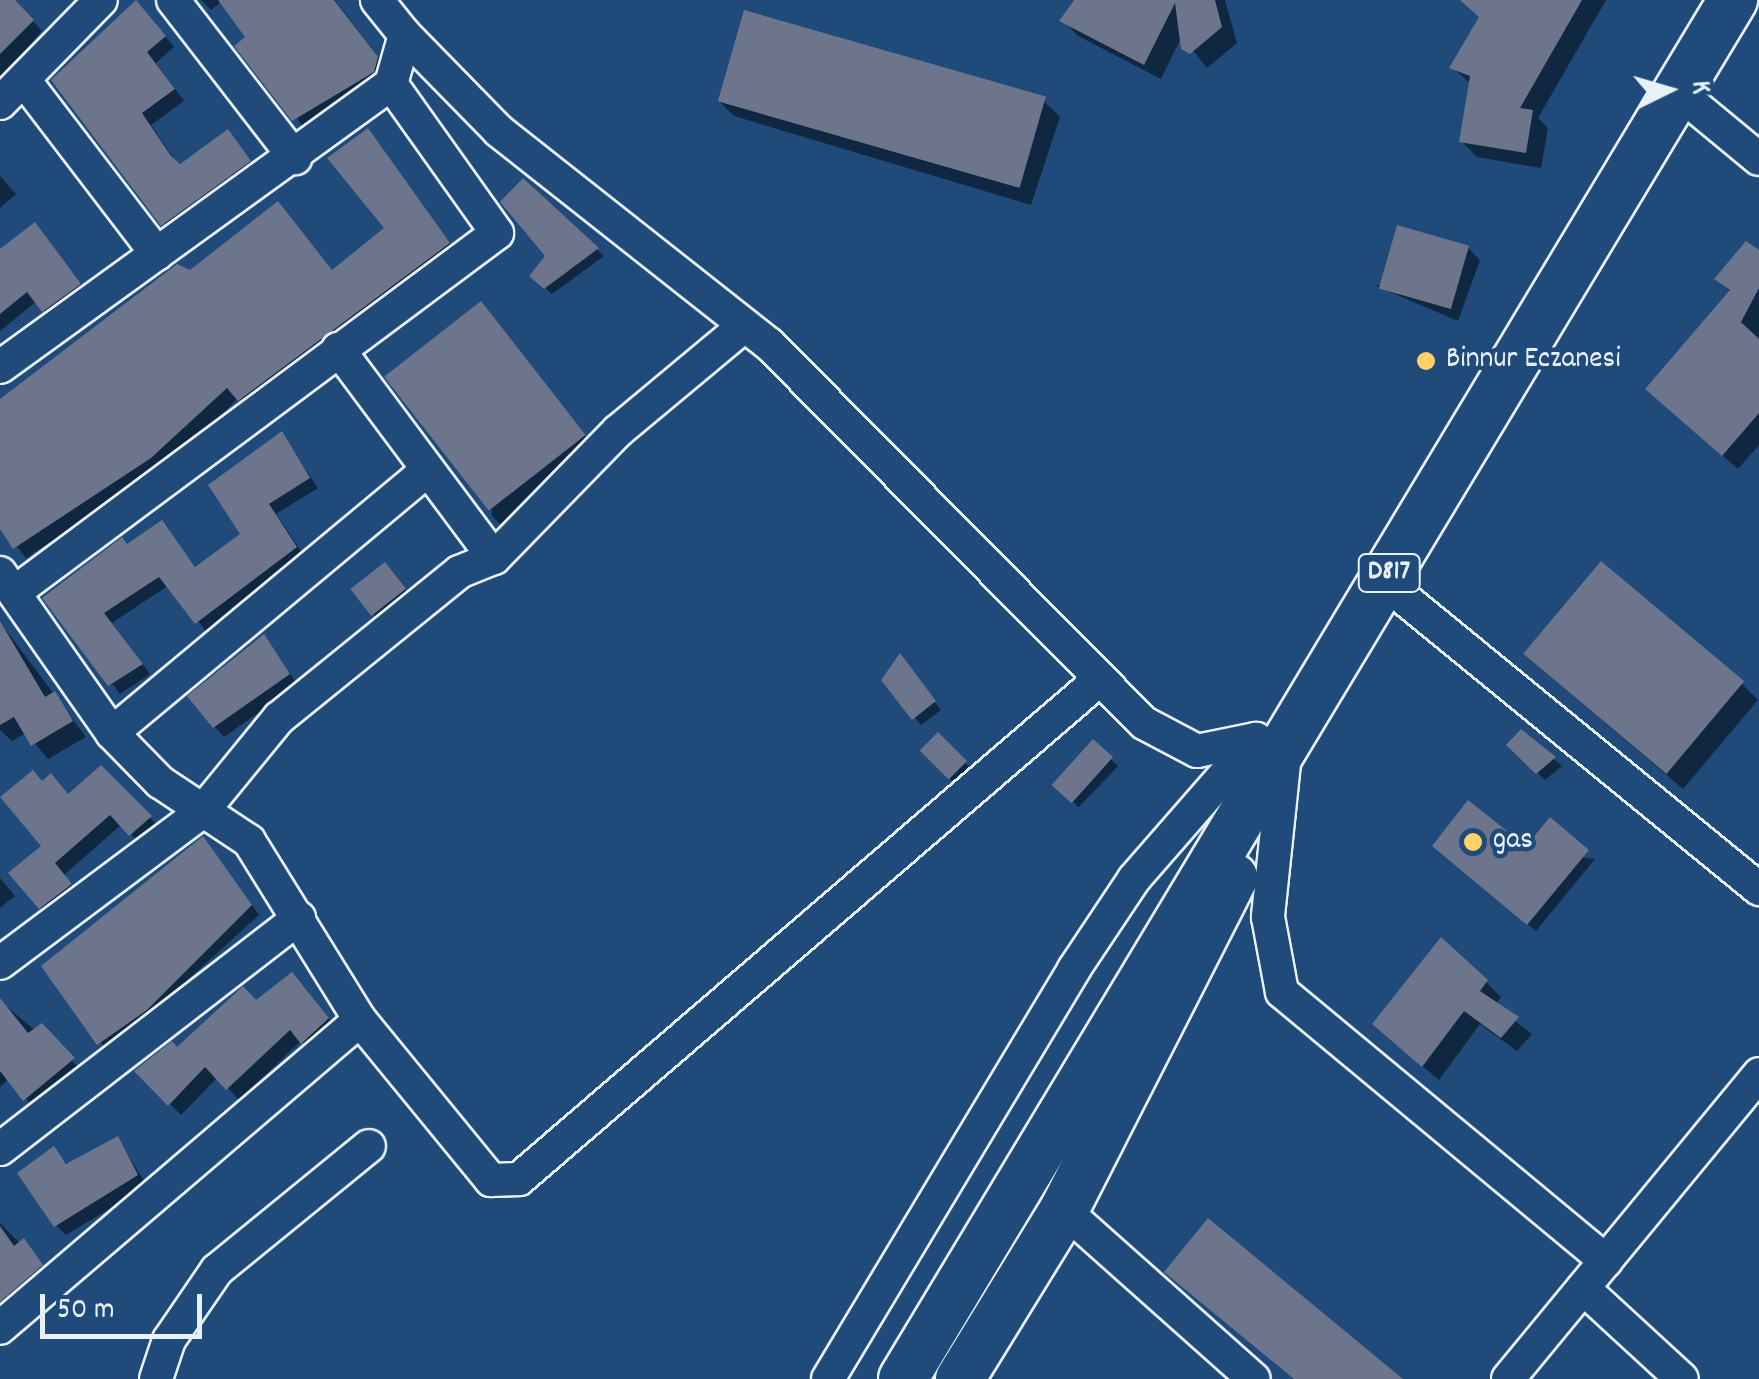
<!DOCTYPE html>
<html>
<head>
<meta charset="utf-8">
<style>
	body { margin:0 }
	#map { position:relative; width:1759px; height:1379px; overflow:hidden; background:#1f4a7a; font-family:Dekko,sans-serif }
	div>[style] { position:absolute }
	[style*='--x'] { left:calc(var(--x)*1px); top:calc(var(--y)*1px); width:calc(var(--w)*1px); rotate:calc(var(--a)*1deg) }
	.shadow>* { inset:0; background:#0007; transform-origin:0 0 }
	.building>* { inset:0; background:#6c758c; transform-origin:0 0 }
	.roads { filter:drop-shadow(2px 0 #e8f1f8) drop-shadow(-2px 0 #e8f1f8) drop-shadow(0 2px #e8f1f8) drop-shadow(0 -2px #e8f1f8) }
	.minor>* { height:32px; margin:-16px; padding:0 16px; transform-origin:16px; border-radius:16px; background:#1f4a7a }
	.highway>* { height:48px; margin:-24px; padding:0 24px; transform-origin:24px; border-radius:24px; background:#1f4a7a }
	.dots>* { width:28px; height:28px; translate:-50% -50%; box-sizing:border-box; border:5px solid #1f4a7a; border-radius:50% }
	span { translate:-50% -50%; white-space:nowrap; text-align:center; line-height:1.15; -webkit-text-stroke:9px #1f4a7a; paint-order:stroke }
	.shield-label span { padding:2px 8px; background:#1f4a7a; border:2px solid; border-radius:8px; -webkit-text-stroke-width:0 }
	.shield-label { font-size:28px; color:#e8f1f8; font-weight:700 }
	.poi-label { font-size:30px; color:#e8f1f8 }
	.left { translate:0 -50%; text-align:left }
	.north { position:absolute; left:1619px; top:40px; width:100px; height:100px; -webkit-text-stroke:8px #1f4a7a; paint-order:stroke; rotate:85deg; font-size:28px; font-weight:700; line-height:40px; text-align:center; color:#e8f1f8 }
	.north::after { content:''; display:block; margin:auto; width:35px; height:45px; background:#e8f1f8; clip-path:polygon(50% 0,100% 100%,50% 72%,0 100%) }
	.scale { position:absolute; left:40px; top:1294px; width:162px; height:45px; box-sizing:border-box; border:5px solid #e8f1f8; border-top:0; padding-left:12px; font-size:30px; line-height:35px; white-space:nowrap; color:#e8f1f8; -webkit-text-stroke:8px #1f4a7a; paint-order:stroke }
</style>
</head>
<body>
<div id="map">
	<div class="shadow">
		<i style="clip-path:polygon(0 0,13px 0,42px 31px,0 79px)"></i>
		<i style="clip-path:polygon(201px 0,335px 0,387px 69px,304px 129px,222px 1px,211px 10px)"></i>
		<i style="clip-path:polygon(1077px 0,1225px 0,1237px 43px,1207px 68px,1182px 36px,1161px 79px,1078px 36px,1063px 20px)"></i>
		<i style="clip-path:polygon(1461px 0,1606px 0,1538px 118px,1548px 128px,1541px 168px,1477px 157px,1461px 141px,1471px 84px,1452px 67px,1481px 18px)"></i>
		<i style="clip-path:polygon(145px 12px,174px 47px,156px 63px,184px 101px,151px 125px,178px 165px,228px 132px,259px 172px,173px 235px,54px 80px)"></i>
		<i style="clip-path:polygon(718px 100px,1044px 101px,1060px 117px,1031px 205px,734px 116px)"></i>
		<i style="clip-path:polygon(368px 131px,458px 254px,251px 410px,239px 397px,189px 448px,26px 558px,0 525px,0 400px,333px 272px,387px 229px)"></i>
		<i style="clip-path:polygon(0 176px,16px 194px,0 208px)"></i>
		<i style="clip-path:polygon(523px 182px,604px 256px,552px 294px,532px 276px,549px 256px)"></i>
		<i style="clip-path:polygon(35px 226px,89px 294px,53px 320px,37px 301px,0 331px,0 252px)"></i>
		<i style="clip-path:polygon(1468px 248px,1480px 260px,1458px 321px,1376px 286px)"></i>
		<i style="clip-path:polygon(1759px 253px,1759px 445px,1738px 469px,1663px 404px,1732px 293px,1717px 279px)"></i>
		<i style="clip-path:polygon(481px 305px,599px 453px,508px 532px,492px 516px)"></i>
		<i style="clip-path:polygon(281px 434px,318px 488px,276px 514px,305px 557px,206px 631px,169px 585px,112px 623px,150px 674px,120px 694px,45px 598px,162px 523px,197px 569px,244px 535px)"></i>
		<i style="clip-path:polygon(392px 572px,412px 598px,381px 622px,374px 615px)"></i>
		<i style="clip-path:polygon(0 622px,86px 737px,48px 759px,26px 733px,12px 741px,0 730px)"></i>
		<i style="clip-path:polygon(264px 637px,298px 685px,224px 737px,215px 727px)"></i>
		<i style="clip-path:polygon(899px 657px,941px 710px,921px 725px,884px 679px)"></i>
		<i style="clip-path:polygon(1542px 669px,1742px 684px,1758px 700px,1683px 789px)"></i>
		<i style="clip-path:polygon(1521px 732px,1562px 766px,1545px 780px,1509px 745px)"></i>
		<i style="left:938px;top:735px;width:49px;height:22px;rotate:46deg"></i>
		<i style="left:1093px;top:742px;width:35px;height:57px;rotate:44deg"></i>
		<i style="clip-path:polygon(101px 768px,160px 828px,141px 845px,122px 824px,64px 875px,81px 896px,52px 918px,41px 907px,43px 783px,69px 797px)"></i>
		<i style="clip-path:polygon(211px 848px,259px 915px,108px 1052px,44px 966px)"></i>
		<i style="clip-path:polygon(1526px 850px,1595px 859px,1536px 931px,1443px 854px)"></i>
		<i style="clip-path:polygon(0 878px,15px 896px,0 908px)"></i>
		<i style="clip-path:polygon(1486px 982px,1501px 997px,1495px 1005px,1532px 1034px,1517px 1051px,1480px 1024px,1439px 1080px,1390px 1039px)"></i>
		<i style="clip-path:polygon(304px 987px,339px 1031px,314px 1054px,301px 1041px,239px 1100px,218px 1077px,181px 1115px,138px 1071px)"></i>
		<i style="clip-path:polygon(0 1001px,86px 1073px,39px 1113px,9px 1079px,0 1087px)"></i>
		<i style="clip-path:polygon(118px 1139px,147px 1186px,66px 1235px,56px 1225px,54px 1150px,68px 1165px)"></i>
		<i style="clip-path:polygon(0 1223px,56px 1280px,0 1333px)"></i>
	</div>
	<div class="building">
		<i style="clip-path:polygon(0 0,15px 0,34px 20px,0 54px)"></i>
		<i style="clip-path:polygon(136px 0,166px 36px,147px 52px,175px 89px,142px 113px,171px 156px,180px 164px,228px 129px,251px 161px,161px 226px,51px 80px)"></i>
		<i style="clip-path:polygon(218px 0,334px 0,378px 57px,374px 72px,292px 121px,234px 46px,245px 37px)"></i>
		<i style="clip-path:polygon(1074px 0,1215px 0,1222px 27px,1190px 54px,1181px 49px,1175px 3px,1144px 65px,1059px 21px)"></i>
		<i style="clip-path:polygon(1460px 0,1582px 0,1520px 108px,1533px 110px,1526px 153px,1459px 142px,1470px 76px,1449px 68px,1479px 17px)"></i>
		<i style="left:744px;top:10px;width:314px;height:95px;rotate:16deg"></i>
		<i style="clip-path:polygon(368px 128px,450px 243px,238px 401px,227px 388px,151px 458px,13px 549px,0 529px,0 399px,177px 264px,190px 270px,278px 201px,332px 270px,384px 228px,327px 158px)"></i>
		<i style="clip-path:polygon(523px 178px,599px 248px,544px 289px,529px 276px,545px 256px,500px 202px)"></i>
		<i style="clip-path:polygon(35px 222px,81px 284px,42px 312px,27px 292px,0 314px,0 249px)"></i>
		<i style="left:1397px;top:225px;width:75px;height:66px;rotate:16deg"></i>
		<i style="clip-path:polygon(1746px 241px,1759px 250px,1759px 288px,1741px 322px,1759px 339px,1759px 413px,1722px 456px,1645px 389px,1730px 290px,1714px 279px)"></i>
		<i style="left:481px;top:301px;width:170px;height:123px;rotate:52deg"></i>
		<i style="clip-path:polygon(282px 431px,310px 478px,269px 504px,297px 547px,195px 624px,159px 577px,104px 613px,143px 664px,108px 686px,42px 598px,122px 537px,127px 544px,162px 520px,195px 567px,240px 534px,208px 485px)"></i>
		<i style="left:1601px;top:561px;width:187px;height:121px;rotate:40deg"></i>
		<i style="left:385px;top:562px;width:34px;height:44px;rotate:52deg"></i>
		<i style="clip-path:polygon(0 621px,45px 697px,55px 691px,73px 721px,31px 746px,14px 717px,0 725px)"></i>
		<i style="clip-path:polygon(264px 634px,290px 674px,213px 728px,187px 696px)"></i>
		<i style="clip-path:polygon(900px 653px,936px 701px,912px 720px,881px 680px)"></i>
		<i style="clip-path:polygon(1521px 729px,1556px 757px,1536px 774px,1506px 745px)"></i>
		<i style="left:938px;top:732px;width:41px;height:26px;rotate:45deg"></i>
		<i style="left:1093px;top:739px;width:27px;height:62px;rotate:42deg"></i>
		<i style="clip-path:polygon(101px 765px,152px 816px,129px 836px,110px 815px,55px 863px,72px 884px,39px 909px,8px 873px,41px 846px,0 797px,33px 770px,42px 781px,51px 773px,68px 794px)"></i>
		<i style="clip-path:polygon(1468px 800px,1526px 846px,1550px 817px,1589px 850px,1527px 925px,1432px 846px)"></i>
		<i style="clip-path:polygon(203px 836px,252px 905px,147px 1010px,97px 1045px,41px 966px)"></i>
		<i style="clip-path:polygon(1441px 937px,1488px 980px,1480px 991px,1519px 1017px,1501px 1038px,1464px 1011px,1422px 1067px,1372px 1024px)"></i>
		<i style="clip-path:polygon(292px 972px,329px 1018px,301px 1044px,290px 1030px,226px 1090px,205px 1067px,168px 1106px,134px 1071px,172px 1041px,177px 1047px,243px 986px,256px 1000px)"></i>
		<i style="clip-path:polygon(0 998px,28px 1033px,42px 1023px,75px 1058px,23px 1101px,0 1071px)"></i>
		<i style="clip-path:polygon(118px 1136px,138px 1175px,54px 1227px,17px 1173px,54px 1146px,66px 1164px)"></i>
		<i style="clip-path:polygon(1208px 1218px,1403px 1379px,1294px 1379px,1164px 1272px)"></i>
		<i style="clip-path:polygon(0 1226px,14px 1246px,24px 1238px,43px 1265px,0 1302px)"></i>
	</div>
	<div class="roads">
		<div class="minor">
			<i style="--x:173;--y:0;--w:200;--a:52.3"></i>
			<i style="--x:405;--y:35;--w:134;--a:45.6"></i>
			<i style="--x:499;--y:131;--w:344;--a:38.3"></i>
			<i style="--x:769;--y:344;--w:533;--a:45.3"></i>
			<i style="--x:1144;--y:723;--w:60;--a:27.8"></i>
			<i style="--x:1197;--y:751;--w:60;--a:-11.5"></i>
			<i style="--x:24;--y:80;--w:219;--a:52.6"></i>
			<i style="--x:1678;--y:92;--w:105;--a:39.6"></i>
			<i style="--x:0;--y:103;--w:144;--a:-45.6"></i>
			<i style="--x:0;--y:367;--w:483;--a:-35.9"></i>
			<i style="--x:391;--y:84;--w:51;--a:-74.1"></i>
			<i style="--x:405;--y:35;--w:45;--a:-128.7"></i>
			<i style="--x:494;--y:558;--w:177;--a:-45.7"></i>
			<i style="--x:618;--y:431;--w:164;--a:-39.8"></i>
			<i style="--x:0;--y:573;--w:195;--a:55"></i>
			<i style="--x:112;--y:733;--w:69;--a:45.6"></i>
			<i style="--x:160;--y:782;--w:107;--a:33.5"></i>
			<i style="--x:249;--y:841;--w:211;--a:58.2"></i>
			<i style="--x:360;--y:1020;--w:474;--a:139.5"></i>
			<i style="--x:1384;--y:582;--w:485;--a:39.3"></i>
			<i style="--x:15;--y:592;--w:601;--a:-36.68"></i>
			<i style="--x:497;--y:233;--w:183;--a:-125.4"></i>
			<i style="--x:112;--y:733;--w:409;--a:-39.8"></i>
			<i style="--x:1285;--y:754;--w:164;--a:96"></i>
			<i style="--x:1268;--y:917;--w:76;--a:79.4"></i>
			<i style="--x:1282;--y:992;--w:421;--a:39.7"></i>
			<i style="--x:0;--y:963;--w:252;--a:-36.8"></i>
			<i style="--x:202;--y:812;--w:122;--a:-50.7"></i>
			<i style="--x:279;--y:718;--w:232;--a:-39"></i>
			<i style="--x:459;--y:572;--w:38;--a:-22"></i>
			<i style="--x:494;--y:558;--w:261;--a:-126.7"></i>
			<i style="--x:360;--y:1020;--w:207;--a:50.7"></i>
			<i style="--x:491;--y:1180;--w:28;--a:-2"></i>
			<i style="--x:519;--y:1179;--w:765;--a:-40.71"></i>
			<i style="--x:0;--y:1149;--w:378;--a:-37.7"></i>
			<i style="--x:1064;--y:1210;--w:254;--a:41.7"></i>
			<i style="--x:1583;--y:1288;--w:134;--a:42.6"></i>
			<i style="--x:156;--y:1379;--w:41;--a:-71.6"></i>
			<i style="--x:169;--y:1340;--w:85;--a:-55.6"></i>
			<i style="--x:217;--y:1270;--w:196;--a:-39.2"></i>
			<i style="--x:828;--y:1379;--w:478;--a:-59"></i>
			<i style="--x:1074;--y:969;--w:108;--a:-56.3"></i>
			<i style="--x:1134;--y:879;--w:186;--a:-48.9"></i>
			<i style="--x:1508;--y:1379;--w:395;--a:-50.5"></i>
		</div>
		<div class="highway">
			<i style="--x:903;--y:1379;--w:1610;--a:-58.96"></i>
			<i style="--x:960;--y:1379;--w:198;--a:-58.4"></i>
			<i style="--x:1064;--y:1210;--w:373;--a:-63"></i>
		</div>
	</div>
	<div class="dots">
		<i style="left:1426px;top:361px;background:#ffd166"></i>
		<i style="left:1473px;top:842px;background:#ffd166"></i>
	</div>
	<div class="shield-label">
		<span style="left:1389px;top:573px">D817</span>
	</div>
	<div class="poi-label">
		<span class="left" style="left:1446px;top:361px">Binnur Eczanesi</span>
		<span class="left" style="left:1493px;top:842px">gas</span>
	</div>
	<div class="north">K</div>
	<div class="scale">50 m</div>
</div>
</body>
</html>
